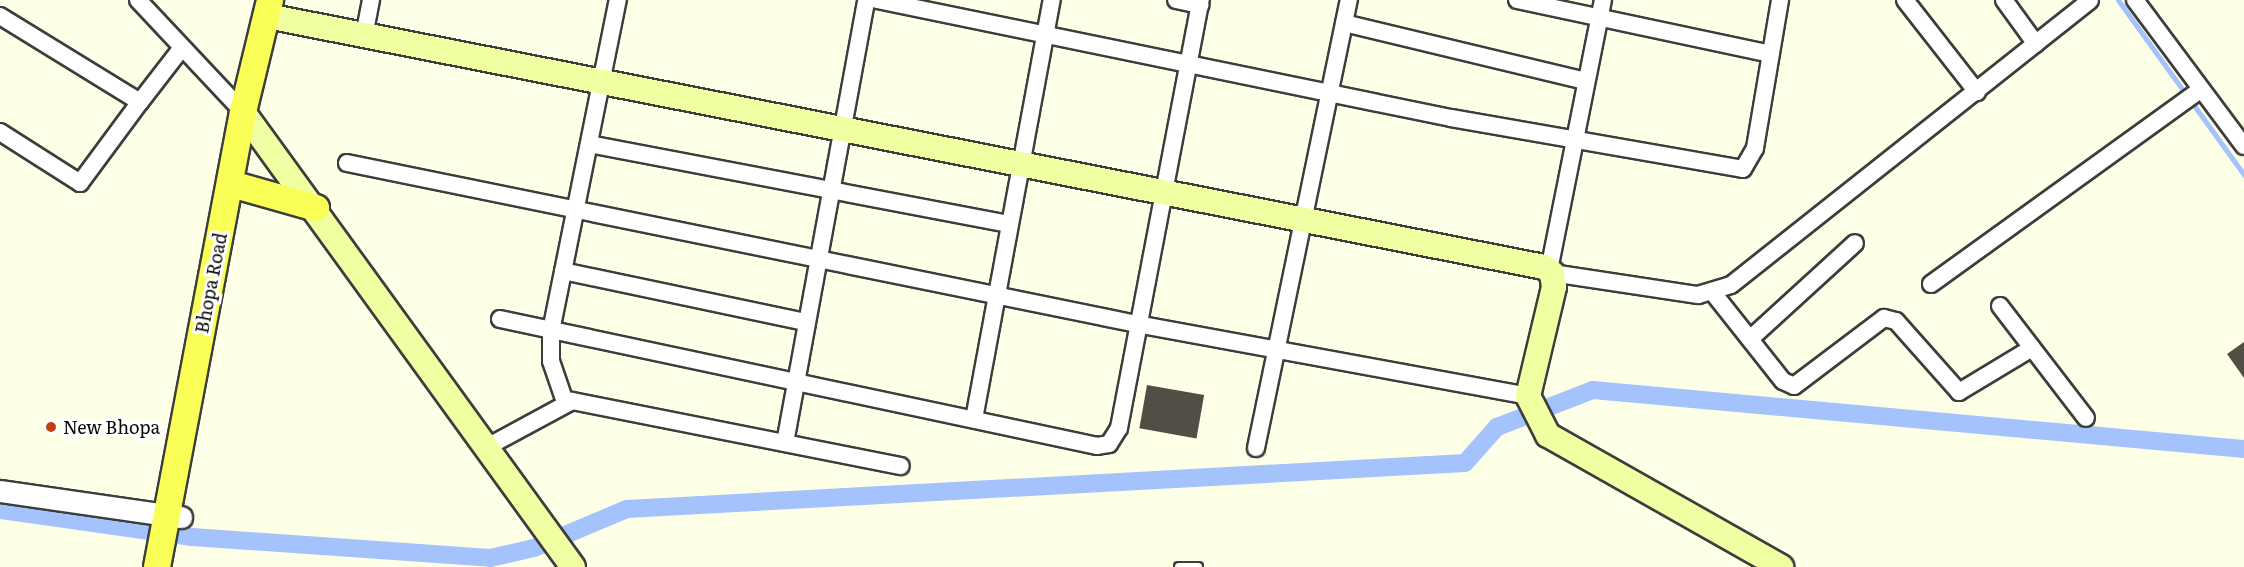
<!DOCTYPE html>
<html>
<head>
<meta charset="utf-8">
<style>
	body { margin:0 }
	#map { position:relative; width:2244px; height:567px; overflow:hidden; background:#fdffe6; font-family:Literata,serif }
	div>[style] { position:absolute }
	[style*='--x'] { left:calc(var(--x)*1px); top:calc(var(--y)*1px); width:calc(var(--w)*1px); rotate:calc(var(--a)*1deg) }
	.stream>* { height:5px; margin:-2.5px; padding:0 2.5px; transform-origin:2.5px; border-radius:2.5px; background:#a4c3fd }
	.canal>* { height:18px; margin:-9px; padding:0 9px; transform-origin:9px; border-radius:9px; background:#a4c3fd }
	.building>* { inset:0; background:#534e45; transform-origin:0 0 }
	.roads { filter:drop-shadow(2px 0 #3d3d3d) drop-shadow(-2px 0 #3d3d3d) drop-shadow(0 2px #3d3d3d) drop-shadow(0 -2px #3d3d3d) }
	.service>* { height:8px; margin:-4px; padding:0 4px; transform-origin:4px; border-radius:4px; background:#fff }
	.minor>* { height:16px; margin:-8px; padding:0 8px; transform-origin:8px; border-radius:8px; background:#fff }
	.tertiary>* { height:21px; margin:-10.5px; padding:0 10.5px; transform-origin:10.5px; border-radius:10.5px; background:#fff }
	.secondary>* { height:24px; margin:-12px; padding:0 12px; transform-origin:12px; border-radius:12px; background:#efffa1 }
	.primary>* { height:26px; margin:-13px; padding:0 13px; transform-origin:13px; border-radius:13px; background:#f9ff56 }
	.dots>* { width:16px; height:16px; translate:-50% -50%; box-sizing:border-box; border:3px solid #fff; border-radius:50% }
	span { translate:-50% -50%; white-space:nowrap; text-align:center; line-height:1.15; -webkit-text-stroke:6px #fff; paint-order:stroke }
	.street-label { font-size:18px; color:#0a0a0a }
	.poi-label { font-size:18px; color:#0a0a0a }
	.left { translate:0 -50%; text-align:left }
</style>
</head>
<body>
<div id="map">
	<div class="stream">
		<i style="--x:2118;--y:0;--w:216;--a:54.2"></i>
	</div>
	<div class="canal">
		<i style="--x:0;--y:510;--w:194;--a:8"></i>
		<i style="--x:192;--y:537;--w:299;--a:4"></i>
		<i style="--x:490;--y:558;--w:45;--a:-12.8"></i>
		<i style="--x:534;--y:548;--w:101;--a:-22.8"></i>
		<i style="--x:627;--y:509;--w:839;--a:-3.14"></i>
		<i style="--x:1465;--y:463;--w:48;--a:-48.4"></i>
		<i style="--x:1497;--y:427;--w:103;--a:-21.1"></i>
		<i style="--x:1593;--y:390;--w:654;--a:5.18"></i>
	</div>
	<div class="building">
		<i style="clip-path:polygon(2244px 342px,2244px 378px,2227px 354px)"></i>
		<i style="left:1147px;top:385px;width:58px;height:44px;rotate:10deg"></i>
	</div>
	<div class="roads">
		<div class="service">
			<i style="--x:1179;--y:567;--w:19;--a:0"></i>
		</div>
		<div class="minor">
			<i style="--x:138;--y:0;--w:154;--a:46.8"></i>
			<i style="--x:877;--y:0;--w:586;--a:11.62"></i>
			<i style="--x:1451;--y:118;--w:296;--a:9.9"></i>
			<i style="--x:1743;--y:169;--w:24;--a:-60"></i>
			<i style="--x:1755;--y:148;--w:150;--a:-80.4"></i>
			<i style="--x:1176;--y:0;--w:25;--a:12"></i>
			<i style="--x:1517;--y:0;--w:259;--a:12"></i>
			<i style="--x:1905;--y:0;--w:117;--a:52"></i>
			<i style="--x:2004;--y:0;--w:54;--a:54"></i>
			<i style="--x:2135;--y:0;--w:182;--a:53.3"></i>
			<i style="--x:0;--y:16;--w:164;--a:31.6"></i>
			<i style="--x:140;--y:102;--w:67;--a:-52.3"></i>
			<i style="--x:1344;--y:23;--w:249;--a:13.5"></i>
			<i style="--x:364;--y:36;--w:37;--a:-79"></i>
			<i style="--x:0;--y:132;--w:95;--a:32.5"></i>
			<i style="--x:80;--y:183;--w:101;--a:-53.5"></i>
			<i style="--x:589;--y:144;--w:428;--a:10.8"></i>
			<i style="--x:347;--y:163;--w:806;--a:11.52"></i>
			<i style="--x:1137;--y:324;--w:398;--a:10.4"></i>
			<i style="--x:1549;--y:270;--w:275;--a:-78.7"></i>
			<i style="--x:563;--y:271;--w:248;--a:11.9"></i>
			<i style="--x:1552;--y:273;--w:148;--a:8.6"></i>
			<i style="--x:1698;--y:295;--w:34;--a:-17"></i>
			<i style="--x:1731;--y:285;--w:458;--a:-38.4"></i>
			<i style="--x:1931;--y:284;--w:333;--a:-35.8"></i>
			<i style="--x:1714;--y:294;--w:111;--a:51.6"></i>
			<i style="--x:1783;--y:381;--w:12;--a:24"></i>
			<i style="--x:1794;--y:386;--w:113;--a:-37.1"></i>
			<i style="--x:1884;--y:318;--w:12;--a:14"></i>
			<i style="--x:1896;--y:321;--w:95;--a:48.4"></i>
			<i style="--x:1959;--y:392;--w:85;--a:-31.1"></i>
			<i style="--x:2000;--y:306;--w:141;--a:52.5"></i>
			<i style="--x:500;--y:319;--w:610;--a:12.01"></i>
			<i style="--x:1097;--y:446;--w:12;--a:-9"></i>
			<i style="--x:1109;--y:444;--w:19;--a:-58"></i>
			<i style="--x:1119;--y:428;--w:436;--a:-79.2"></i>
			<i style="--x:1750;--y:339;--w:142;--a:-42.4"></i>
			<i style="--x:565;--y:402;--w:43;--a:-108.9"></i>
			<i style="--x:551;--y:361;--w:30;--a:-90"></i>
			<i style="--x:551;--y:331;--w:338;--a:-78.6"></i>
			<i style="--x:974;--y:419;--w:426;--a:-79.5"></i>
			<i style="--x:785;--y:443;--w:450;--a:-79.6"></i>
			<i style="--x:487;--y:447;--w:97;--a:-28.4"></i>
			<i style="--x:572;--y:401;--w:335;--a:11.2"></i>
			<i style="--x:1256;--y:448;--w:458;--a:-78.3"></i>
		</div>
		<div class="tertiary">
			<i style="--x:0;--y:491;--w:183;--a:8.2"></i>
		</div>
		<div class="secondary">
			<i style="--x:267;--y:16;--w:1301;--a:11.12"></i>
			<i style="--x:1544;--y:267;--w:10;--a:37"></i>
			<i style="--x:1552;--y:273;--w:14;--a:82"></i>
			<i style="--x:1554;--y:287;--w:112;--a:103.4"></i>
			<i style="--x:1528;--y:396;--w:44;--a:62.9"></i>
			<i style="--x:1548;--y:435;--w:268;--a:29.5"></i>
			<i style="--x:243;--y:112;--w:562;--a:54.05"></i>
		</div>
		<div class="primary">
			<i style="--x:242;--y:187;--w:77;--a:15.8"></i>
			<i style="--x:157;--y:567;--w:463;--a:-79.3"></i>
			<i style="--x:243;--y:112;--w:115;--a:-76.4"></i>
		</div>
	</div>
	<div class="dots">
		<i style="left:51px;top:427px;background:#c63e15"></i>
	</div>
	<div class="street-label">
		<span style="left:211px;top:283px;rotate:-79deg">Bhopa Road</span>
	</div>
	<div class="poi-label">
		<span class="left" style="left:63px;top:427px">New Bhopa</span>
	</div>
</div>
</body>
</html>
